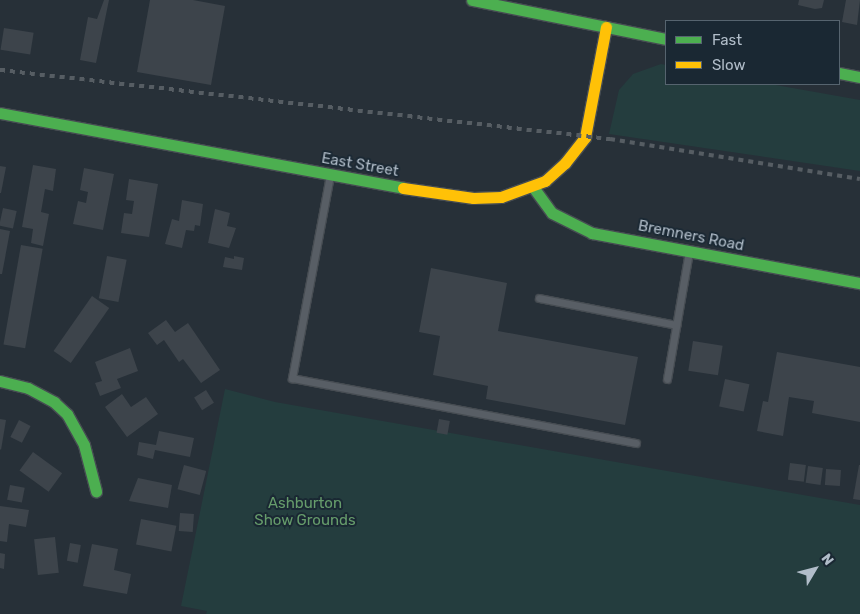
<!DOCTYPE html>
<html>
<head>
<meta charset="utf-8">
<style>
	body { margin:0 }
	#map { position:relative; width:860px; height:614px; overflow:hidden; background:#273038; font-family:Rubik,sans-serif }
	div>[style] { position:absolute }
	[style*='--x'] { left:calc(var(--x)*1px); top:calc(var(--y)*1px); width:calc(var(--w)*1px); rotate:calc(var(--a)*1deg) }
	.green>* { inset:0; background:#243d3e }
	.building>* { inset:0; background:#3d444b; transform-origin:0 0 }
	.roads { filter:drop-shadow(1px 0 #464c52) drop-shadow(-1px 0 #464c52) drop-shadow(0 1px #464c52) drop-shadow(0 -1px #464c52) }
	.lane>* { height:7px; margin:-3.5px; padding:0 3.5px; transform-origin:3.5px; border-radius:3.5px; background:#585e65 }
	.fast>* { height:11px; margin:-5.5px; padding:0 5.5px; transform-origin:5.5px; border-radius:5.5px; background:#4caf50 }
	.slow>* { height:11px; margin:-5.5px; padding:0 5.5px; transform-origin:5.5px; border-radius:5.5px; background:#ffc107 }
	.rail>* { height:4px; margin-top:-2px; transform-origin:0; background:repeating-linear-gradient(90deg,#565d63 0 5px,transparent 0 10px) }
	span { translate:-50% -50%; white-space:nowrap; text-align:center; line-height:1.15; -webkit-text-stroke:4px #1a2833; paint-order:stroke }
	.street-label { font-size:15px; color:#b1bdc9 }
	.park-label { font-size:15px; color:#669c6b }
	.legend { position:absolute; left:665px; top:20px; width:175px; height:65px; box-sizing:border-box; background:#1a2833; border:1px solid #56646f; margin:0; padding:6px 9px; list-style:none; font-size:15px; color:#b1bdc9 }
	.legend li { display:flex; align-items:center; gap:10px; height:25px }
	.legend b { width:25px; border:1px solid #56646f }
	.north { position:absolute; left:790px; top:544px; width:50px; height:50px; -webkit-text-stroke:4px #1a2833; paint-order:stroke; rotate:53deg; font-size:14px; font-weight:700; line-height:20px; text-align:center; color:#b1bdc9 }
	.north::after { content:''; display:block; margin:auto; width:18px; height:22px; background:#b1bdc9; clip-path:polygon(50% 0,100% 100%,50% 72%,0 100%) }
</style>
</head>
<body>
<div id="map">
	<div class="green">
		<i style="clip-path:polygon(661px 64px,666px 65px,666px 84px,770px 84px,860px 100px,860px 171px,609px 134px,619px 90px,633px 74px)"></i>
		<i style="clip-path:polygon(225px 389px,275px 402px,860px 505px,860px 614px,206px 614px,207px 611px,181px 606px)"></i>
	</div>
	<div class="building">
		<i style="clip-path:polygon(104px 0,109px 0,96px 63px,80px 60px,88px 17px,97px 19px)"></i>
		<i style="clip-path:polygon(150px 0,193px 0,225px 6px,211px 85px,137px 72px)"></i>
		<i style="clip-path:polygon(799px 0,824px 0,822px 8px,815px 9px,798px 5px)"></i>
		<i style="clip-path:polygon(846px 0,860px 0,857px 25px,842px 22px)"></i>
		<i style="left:4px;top:28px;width:30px;height:22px;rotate:9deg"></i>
		<i style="clip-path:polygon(33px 165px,56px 169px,53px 191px,45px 189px,41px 212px,49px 214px,43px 246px,31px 243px,33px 229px,22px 227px)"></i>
		<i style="clip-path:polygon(0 166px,6px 167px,1px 193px,0 193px)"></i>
		<i style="clip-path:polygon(84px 168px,114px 174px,103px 230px,73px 224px,78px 201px,86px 203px,88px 192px,80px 190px)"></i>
		<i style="clip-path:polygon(129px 179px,158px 184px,149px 237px,121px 233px,124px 213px,132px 214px,134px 201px,126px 200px)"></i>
		<i style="clip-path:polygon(182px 200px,203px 204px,200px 226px,195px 225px,194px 231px,186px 230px,182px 248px,165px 244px,172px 219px,179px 221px)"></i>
		<i style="left:3px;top:208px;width:14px;height:18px;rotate:12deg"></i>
		<i style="clip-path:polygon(215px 209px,230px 213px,227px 226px,236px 228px,229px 248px,208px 243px)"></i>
		<i style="clip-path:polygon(0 229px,10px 231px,2px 274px,0 274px)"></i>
		<i style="left:21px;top:245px;width:22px;height:101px;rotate:10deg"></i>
		<i style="left:107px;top:256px;width:20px;height:43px;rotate:11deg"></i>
		<i style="clip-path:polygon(234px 256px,244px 258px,242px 270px,223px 267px,225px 257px,234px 259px)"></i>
		<i style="clip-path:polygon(431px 268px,507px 283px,498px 331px,638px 357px,625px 425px,486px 399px,488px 386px,433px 375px,440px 336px,419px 332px)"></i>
		<i style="left:92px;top:296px;width:21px;height:67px;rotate:35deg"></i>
		<i style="clip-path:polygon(166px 320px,175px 332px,188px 323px,220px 370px,201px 383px,183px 359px,179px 362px,164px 340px,157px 345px,148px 333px)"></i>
		<i style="left:693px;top:341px;width:30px;height:30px;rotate:9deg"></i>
		<i style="clip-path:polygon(130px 348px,138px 371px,117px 379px,121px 388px,100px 396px,95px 383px,102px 381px,95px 362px)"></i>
		<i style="clip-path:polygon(777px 352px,860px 367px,860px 422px,812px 413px,814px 401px,789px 397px,783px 436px,757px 431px,763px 401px,768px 402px)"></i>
		<i style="left:725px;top:379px;width:25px;height:28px;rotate:12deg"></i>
		<i style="left:206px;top:390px;width:15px;height:14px;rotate:58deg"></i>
		<i style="clip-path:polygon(122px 394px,131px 407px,146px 397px,158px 414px,127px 437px,105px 407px)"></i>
		<i style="clip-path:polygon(0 419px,6px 420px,1px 450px,0 449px)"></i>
		<i style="left:439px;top:419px;width:11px;height:14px;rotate:10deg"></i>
		<i style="left:19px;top:420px;width:13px;height:19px;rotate:27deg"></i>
		<i style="clip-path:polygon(159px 431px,194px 438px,190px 457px,155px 450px,153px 459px,137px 455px,139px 442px,156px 445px)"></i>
		<i style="left:33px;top:452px;width:36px;height:23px;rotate:36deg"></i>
		<i style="left:790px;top:463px;width:16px;height:17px;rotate:7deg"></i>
		<i style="left:184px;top:465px;width:23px;height:25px;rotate:15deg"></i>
		<i style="clip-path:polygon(859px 465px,860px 465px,860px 500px,853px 499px)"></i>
		<i style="left:808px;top:466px;width:15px;height:17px;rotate:8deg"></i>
		<i style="left:826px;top:469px;width:15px;height:16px;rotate:4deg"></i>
		<i style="clip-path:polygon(138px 478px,172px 485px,168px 508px,129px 501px)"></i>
		<i style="left:10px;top:485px;width:15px;height:15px;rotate:11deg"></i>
		<i style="clip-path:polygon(0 506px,29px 510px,26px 527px,9px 524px,7px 542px,0 541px)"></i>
		<i style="left:180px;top:513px;width:14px;height:18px;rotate:4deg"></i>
		<i style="left:141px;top:519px;width:36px;height:26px;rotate:11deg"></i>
		<i style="left:55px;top:537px;width:36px;height:21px;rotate:84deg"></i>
		<i style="left:70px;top:543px;width:11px;height:18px;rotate:10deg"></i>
		<i style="clip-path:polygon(92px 544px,118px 549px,114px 570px,131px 574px,127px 594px,83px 586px)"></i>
		<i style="clip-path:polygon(0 553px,5px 554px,4px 569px,0 568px)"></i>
	</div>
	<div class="roads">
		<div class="lane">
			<i style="--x:330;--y:175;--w:207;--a:100.6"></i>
			<i style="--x:292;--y:378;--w:350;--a:10.7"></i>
			<i style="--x:539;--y:298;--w:140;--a:11.1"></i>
			<i style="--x:667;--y:379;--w:129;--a:-80.2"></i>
		</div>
		<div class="fast">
			<i style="--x:472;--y:0;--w:198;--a:11.4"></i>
			<i style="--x:839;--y:73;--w:21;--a:11"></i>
			<i style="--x:0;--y:113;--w:410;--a:10.5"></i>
			<i style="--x:533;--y:187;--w:32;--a:54"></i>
			<i style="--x:552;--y:213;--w:45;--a:26.6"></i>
			<i style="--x:592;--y:233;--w:273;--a:10.6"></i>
			<i style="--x:0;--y:381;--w:29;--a:14"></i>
			<i style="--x:28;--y:388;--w:30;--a:28"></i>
			<i style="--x:54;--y:402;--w:18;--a:43"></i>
			<i style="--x:67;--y:414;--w:35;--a:61"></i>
			<i style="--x:84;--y:445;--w:48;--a:75.4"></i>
		</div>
		<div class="slow">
			<i style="--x:403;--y:188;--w:71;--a:8.1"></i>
			<i style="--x:473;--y:198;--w:28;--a:-2"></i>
			<i style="--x:501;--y:197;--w:47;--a:-20"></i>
			<i style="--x:545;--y:181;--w:27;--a:-42"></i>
			<i style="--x:565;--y:163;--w:33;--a:-52"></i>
			<i style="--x:585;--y:137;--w:112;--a:-79.2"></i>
		</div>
	</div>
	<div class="rail">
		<i style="--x:0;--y:70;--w:614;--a:6.45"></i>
		<i style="--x:610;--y:139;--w:253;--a:9.1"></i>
	</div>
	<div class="street-label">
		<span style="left:360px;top:165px;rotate:10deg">East Street</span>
		<span style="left:691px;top:236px;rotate:11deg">Bremners Road</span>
	</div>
	<div class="park-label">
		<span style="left:305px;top:512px">Ashburton<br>Show Grounds</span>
	</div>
	<ul class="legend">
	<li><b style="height:6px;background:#4caf50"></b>Fast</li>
	<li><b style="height:6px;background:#ffc107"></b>Slow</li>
	</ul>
	<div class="north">N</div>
</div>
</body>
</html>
